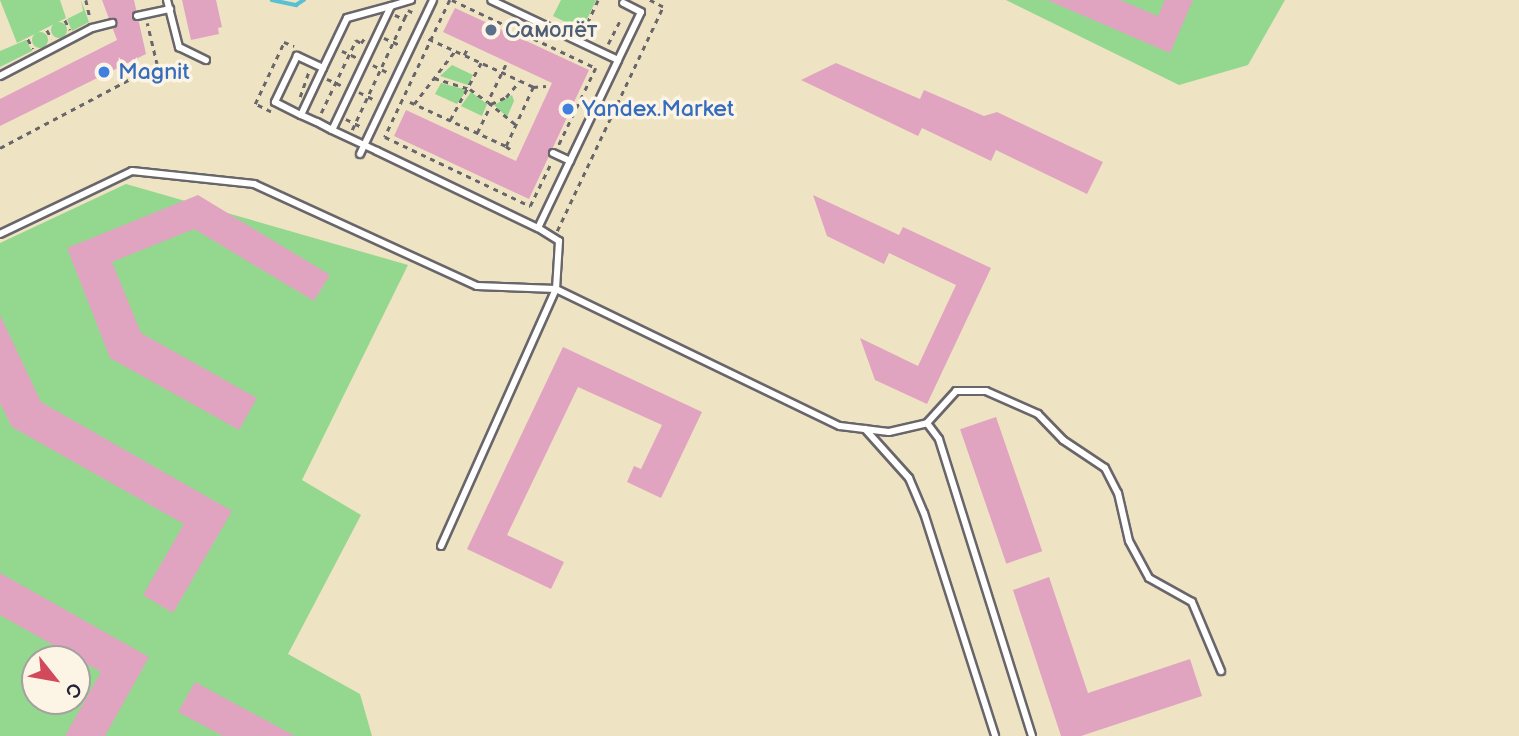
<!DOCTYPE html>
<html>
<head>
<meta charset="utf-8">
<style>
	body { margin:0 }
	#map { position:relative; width:1519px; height:736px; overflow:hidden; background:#eee3c3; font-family:"Balsamiq Sans",sans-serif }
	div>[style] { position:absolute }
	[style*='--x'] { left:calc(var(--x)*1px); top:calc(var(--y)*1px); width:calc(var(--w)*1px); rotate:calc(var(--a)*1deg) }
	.green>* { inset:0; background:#94d78e }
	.round { border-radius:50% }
	.stream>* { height:3.5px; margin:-1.75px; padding:0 1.75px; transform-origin:1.75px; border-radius:1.75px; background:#57c0d3 }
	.building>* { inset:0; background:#e1a4c0; transform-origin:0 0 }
	.path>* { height:2.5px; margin-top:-1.25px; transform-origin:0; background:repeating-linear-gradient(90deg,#69666b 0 5px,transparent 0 10px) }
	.roads { filter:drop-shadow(2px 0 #69666b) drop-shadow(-2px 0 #69666b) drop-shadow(0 2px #69666b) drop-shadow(0 -2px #69666b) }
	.service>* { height:6px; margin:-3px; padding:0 3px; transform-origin:3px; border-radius:3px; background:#fff }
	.dots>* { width:19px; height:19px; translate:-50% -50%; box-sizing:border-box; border:4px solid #fcf5e5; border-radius:50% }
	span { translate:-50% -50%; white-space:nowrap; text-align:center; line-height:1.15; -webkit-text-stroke:7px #fcf5e5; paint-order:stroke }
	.service-label { font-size:23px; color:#4e5e75 }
	.left { translate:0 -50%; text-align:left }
	.shop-label { font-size:23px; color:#366cbe }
	.north { position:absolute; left:21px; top:645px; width:70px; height:70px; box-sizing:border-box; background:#fcf5e5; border:2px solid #a5a1a1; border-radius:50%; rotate:121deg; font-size:19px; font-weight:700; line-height:28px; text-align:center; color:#22223b }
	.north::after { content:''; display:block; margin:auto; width:24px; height:32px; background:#d1495b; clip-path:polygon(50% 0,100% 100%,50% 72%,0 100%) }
</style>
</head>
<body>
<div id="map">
	<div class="green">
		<i style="clip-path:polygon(0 0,60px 0,66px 18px,17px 43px)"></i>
		<i style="clip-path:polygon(81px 0,89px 22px,72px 31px,67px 19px,83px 11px)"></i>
		<i style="clip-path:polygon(561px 0,596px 0,582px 30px,553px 16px)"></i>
		<i style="clip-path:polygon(1006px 0,1285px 0,1248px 65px,1179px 85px)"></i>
		<i class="round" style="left:51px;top:22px;width:16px;height:16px"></i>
		<i class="round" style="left:32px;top:32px;width:16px;height:16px"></i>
		<i style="clip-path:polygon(26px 40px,32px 51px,0 67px,0 51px)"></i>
		<i style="clip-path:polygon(452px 65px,473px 75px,468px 85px,440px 76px)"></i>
		<i style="clip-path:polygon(441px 83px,467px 90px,457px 104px,435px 94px)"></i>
		<i style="clip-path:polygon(471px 92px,487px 104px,482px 116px,461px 106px)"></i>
		<i style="clip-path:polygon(512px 95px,514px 101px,507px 117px,494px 105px)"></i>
		<i style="clip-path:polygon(evenodd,126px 184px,408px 265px,302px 480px,361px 515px,288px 654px,360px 694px,372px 736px,0 736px,0 243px,126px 184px,35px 659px,77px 659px,77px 701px,35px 701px,35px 659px)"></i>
	</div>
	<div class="stream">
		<i style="--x:272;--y:0;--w:25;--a:12"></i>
		<i style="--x:296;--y:5;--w:9;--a:-32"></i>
	</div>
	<div class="building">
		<i style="clip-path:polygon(102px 0,134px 0,146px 54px,0 126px,0 99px,117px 40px)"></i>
		<i style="clip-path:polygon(182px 0,216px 0,222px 27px,218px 28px,219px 34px,191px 40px)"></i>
		<i style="clip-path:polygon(1047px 0,1120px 0,1158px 16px,1165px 0,1193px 0,1170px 53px)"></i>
		<i style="clip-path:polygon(455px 8px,589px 70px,529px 199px,394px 136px,406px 110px,516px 161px,552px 83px,443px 32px)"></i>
		<i style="clip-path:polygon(836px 63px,920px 99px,924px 90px,984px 116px,997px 112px,1103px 162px,1087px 194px,996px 150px,991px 161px,922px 128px,918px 136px,801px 80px)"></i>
		<i style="clip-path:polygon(198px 195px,330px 275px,314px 301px,194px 229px,112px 262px,141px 333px,257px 398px,239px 430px,110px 358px,67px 248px)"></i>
		<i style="clip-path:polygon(813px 195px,899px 235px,903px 227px,991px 268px,927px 404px,875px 380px,860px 338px,918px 366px,956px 285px,889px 253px,884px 264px,827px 236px)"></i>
		<i style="clip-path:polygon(0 315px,41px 402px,232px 511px,173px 613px,143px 595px,184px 524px,12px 427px,0 403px)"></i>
		<i style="clip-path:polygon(563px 347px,702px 412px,661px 498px,627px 482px,634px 466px,641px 469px,662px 425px,578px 387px,507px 535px,564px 562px,551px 589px,467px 549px)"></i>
		<i style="left:996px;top:417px;width:142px;height:38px;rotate:71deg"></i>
		<i style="clip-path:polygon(0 573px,149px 657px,105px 736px,65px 736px,101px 672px,0 615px)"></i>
		<i style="clip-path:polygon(1049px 577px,1088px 693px,1190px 659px,1202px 696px,1081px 736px,1061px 736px,1013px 590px)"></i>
		<i style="clip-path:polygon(195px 682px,295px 736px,223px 736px,178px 712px)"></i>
	</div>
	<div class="path">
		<i style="--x:86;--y:0;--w:18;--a:77"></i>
		<i style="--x:450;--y:0;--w:152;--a:115.4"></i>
		<i style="--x:385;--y:137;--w:161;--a:25.4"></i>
		<i style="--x:530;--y:206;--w:48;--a:-64"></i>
		<i style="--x:452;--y:0;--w:159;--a:25.3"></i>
		<i style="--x:596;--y:68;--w:88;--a:115.7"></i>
		<i style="--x:395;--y:15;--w:10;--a:24"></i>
		<i style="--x:404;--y:19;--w:10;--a:-66"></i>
		<i style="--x:408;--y:10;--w:9;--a:27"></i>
		<i style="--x:65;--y:20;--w:11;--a:63"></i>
		<i style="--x:47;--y:30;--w:10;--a:61"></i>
		<i style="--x:583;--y:32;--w:35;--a:-65"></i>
		<i style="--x:384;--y:38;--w:17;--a:24"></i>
		<i style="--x:28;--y:39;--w:11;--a:63"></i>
		<i style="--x:608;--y:44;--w:25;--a:-63"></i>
		<i style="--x:342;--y:51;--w:17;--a:24"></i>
		<i style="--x:464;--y:55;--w:9;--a:-63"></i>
		<i style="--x:373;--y:65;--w:18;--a:27"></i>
		<i style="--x:506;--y:65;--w:41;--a:115.9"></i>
		<i style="--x:488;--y:102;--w:36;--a:39"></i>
		<i style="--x:434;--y:78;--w:38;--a:17"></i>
		<i style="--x:470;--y:89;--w:22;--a:36"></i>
		<i style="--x:327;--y:79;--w:17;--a:24"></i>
		<i style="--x:533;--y:87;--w:13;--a:-4"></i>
		<i style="--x:359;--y:92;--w:18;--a:27"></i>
		<i style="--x:300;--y:97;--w:28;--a:-71"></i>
		<i style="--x:410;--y:102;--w:106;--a:24.6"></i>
		<i style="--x:506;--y:146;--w:65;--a:-65.4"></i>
		<i style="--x:533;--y:87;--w:120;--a:-155.4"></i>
		<i style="--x:414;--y:104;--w:67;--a:-52.3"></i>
		<i style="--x:271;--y:112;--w:18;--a:-153"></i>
		<i style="--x:255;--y:104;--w:68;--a:-64.9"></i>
		<i style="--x:284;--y:42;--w:11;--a:22"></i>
		<i style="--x:321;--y:113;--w:81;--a:-64.4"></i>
		<i style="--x:356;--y:40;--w:6;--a:31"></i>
		<i style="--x:361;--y:43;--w:5;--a:-53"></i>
		<i style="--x:346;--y:119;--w:18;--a:27"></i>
		<i style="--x:450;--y:120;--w:65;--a:-61.5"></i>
		<i style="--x:352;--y:130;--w:123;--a:-64.9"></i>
		<i style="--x:477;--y:133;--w:32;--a:-64"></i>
		<i style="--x:491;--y:104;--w:17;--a:-25"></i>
		<i style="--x:506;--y:97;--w:21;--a:-49"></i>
		<i style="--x:506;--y:146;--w:10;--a:37"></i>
		<i style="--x:0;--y:148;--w:178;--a:-27.9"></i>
		<i style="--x:157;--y:65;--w:43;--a:-103.4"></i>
		<i style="--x:557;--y:231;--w:248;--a:-64.7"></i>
		<i style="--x:663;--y:7;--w:16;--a:-153"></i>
	</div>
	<div class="roads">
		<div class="service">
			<i style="--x:167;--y:0;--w:49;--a:75.7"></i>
			<i style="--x:179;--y:47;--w:30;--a:26"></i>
			<i style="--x:391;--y:6;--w:21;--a:-17"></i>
			<i style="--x:137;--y:16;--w:34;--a:-12"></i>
			<i style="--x:618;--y:60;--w:53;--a:-64.4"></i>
			<i style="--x:641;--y:12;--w:20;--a:-153"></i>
			<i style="--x:323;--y:68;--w:55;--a:-64.4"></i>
			<i style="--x:347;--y:18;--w:46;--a:-15.3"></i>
			<i style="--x:391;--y:6;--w:137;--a:115.4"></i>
			<i style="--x:0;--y:76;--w:104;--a:-27.6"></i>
			<i style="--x:92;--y:28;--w:21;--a:-14"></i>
			<i style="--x:301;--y:115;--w:52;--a:-64.9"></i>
			<i style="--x:323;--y:68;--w:29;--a:-155"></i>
			<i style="--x:297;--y:56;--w:51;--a:115.6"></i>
			<i style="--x:275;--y:102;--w:29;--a:27"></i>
			<i style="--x:301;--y:115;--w:17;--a:24"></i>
			<i style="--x:317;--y:122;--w:17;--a:28"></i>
			<i style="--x:332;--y:130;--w:50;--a:25"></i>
			<i style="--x:377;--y:151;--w:178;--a:25.6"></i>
			<i style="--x:538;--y:228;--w:186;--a:-64.5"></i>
			<i style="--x:618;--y:60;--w:140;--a:-154.7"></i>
			<i style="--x:553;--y:153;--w:19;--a:25"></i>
			<i style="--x:360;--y:154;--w:170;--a:-64.6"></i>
			<i style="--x:0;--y:234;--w:146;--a:-25.5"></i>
			<i style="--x:132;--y:171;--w:123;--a:6.1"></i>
			<i style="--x:254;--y:184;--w:245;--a:24.6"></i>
			<i style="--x:477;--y:286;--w:79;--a:2.2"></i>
			<i style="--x:556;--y:289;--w:315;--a:25.8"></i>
			<i style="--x:840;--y:426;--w:49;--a:7"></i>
			<i style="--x:889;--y:432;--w:39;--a:-13"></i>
			<i style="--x:865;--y:429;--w:66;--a:48.1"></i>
			<i style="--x:909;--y:478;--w:38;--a:67"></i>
			<i style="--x:924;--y:513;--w:234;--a:72.3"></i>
			<i style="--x:441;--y:546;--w:282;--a:-65.9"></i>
			<i style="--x:556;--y:289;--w:48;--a:-86.4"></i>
			<i style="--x:559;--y:241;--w:25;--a:-148"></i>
			<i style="--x:1032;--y:736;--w:311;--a:-107.4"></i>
			<i style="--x:939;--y:439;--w:20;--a:-127"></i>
			<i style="--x:927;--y:423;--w:43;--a:-47.8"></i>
			<i style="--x:956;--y:391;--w:30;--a:0"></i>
			<i style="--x:986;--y:391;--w:57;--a:23.9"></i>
			<i style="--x:1038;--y:414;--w:36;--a:46"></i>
			<i style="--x:1063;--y:440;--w:50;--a:33.7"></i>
			<i style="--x:1105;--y:468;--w:28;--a:63"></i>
			<i style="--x:1118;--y:493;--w:49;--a:77.1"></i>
			<i style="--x:1129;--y:541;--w:42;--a:61.6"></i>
			<i style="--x:1149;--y:578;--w:49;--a:29.2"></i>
			<i style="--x:1192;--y:602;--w:75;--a:67.2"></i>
		</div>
	</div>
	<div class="dots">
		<i style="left:491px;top:30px;background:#5c6f8a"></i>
		<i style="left:104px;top:72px;background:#3f7fe0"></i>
		<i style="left:568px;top:109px;background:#3f7fe0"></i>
	</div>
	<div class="service-label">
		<span class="left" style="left:505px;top:30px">Самолёт</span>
	</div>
	<div class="shop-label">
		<span class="left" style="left:118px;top:72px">Magnit</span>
		<span class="left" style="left:582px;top:109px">Yandex.Market</span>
	</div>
	<div class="north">С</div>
</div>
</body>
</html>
